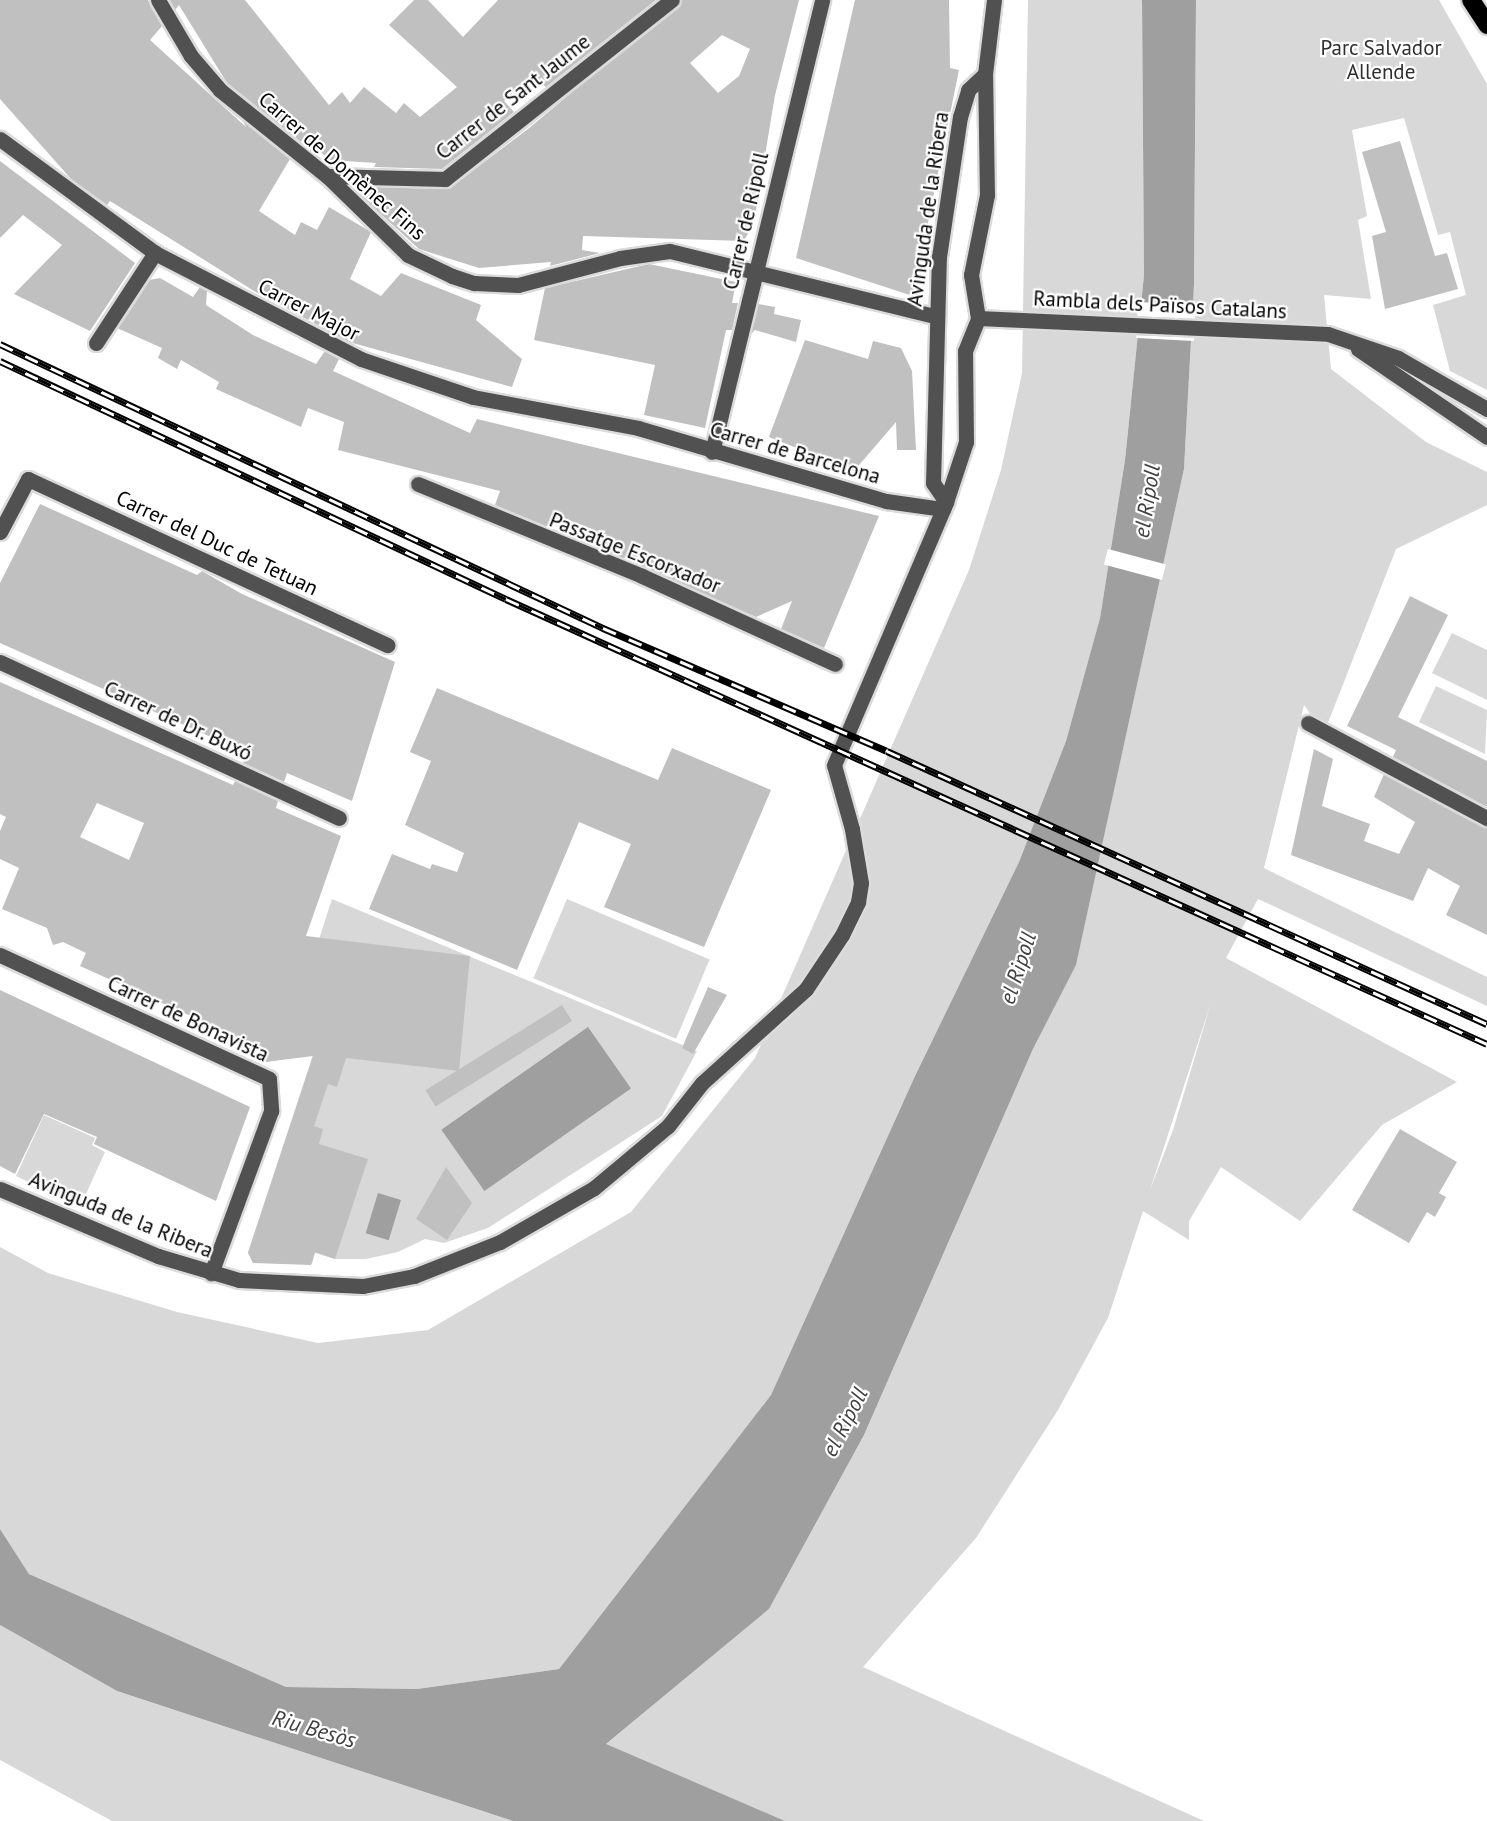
<!DOCTYPE html>
<html>
<head>
<meta charset="utf-8">
<style>
	body { margin:0 }
	#map { position:relative; width:1487px; height:1821px; overflow:hidden; background:#fff; font-family:"PT Sans",sans-serif }
	div>[style] { position:absolute }
	[style*='--x'] { left:calc(var(--x)*1px); top:calc(var(--y)*1px); width:calc(var(--w)*1px); rotate:calc(var(--a)*1deg) }
	.green>* { inset:0; background:#d8d8d8; transform-origin:0 0 }
	.water>* { inset:0; background:#9f9f9f; transform-origin:0 0 }
	.pier>* { inset:0; background:#fff; transform-origin:0 0 }
	.building>* { inset:0; background:#c0c0c0; transform-origin:0 0 }
	.roads { filter:drop-shadow(2px 0 #dbdbdb) drop-shadow(-2px 0 #dbdbdb) drop-shadow(0 2px #dbdbdb) drop-shadow(0 -2px #dbdbdb) }
	.minor>* { height:15px; margin:-7.5px; padding:0 7.5px; transform-origin:7.5px; border-radius:7.5px; background:#515151 }
	.highway>* { height:18px; margin:-9px; padding:0 9px; transform-origin:9px; border-radius:9px; background:#000 }
	.rail>* { height:7px; margin-top:-3.5px; transform-origin:0; background:repeating-linear-gradient(90deg,#fff 0 14px,#000 0 28px); box-sizing:border-box; border-block:2px solid #000 }
	span { translate:-50% -50%; white-space:nowrap; text-align:center; line-height:1.15; -webkit-text-stroke:4.5px #fff; paint-order:stroke }
	.park-label { font-size:21px; color:#2f2f2f }
	.street-label { font-size:21px; color:#000 }
	.water-label { font-size:22px; color:#404040; font-style:italic }
</style>
</head>
<body>
<div id="map">
	<div class="green">
		<i style="clip-path:polygon(1028px 0,1142px 0,1144px 275px,1125px 460px,1100px 618px,1066px 741px,1019px 862px,915px 1076px,771px 1395px,559px 1669px,417px 1689px,286px 1687px,29px 1574px,0 1529px,0 1247px,48px 1273px,177px 1312px,318px 1343px,428px 1330px,631px 1212px,755px 1058px,969px 570px,1001px 470px,1022px 373px)"></i>
		<i style="clip-path:polygon(evenodd,1196px 0,1439px 0,1487px 84px,1487px 390px,1450px 371px,1433px 305px,1466px 295px,1450px 232px,1438px 235px,1404px 118px,1352px 130px,1367px 216px,1358px 220px,1371px 299px,1324px 295px,1331px 369px,1426px 442px,1487px 472px,1487px 505px,1396px 549px,1324px 733px,1304px 705px,1264px 868px,1487px 977px,1487px 1006px,1258px 899px,1226px 958px,1457px 1082px,1382px 1125px,1300px 1221px,1221px 1167px,1189px 1221px,1189px 1240px,1143px 1211px,1108px 1318px,1058px 1410px,976px 1538px,863px 1667px,1204px 1821px,785px 1821px,605px 1745px,769px 1609px,864px 1435px,1033px 1049px,1076px 964px,1184px 469px,1194px 285px,1196px 0,1211px 1003px,1173px 1130px,1150px 1190px,1211px 1003px)"></i>
		<i style="clip-path:polygon(1452px 633px,1487px 650px,1487px 700px,1432px 673px)"></i>
		<i style="clip-path:polygon(1436px 686px,1487px 710px,1485px 754px,1419px 722px)"></i>
		<i style="clip-path:polygon(332px 899px,697px 1051px,662px 1116px,488px 1228px,444px 1243px,425px 1239px,398px 1252px,366px 1259px,335px 1259px,315px 1253px,312px 1264px,253px 1262px,248px 1252px,313px 1055px,281px 1055px,279px 1060px,265px 1062px,271px 1041px,305px 982px)"></i>
		<i style="left:567px;top:899px;width:155px;height:86px;rotate:23deg"></i>
		<i style="clip-path:polygon(44px 1115px,95px 1138px,92px 1145px,105px 1152px,80px 1207px,16px 1176px)"></i>
		<i style="clip-path:polygon(0 1625px,117px 1691px,513px 1821px,112px 1821px,0 1760px)"></i>
	</div>
	<div class="water">
		<i style="clip-path:polygon(1142px 0,1196px 0,1194px 285px,1184px 469px,1076px 965px,1033px 1049px,864px 1435px,769px 1609px,606px 1744px,785px 1821px,513px 1821px,117px 1691px,0 1625px,0 1529px,29px 1574px,286px 1687px,417px 1689px,559px 1669px,771px 1395px,915px 1076px,1019px 862px,1066px 741px,1100px 618px,1125px 460px,1144px 275px)"></i>
		<i style="left:588px;top:1027px;width:75px;height:179px;rotate:55deg"></i>
		<i style="left:378px;top:1193px;width:24px;height:42px;rotate:17deg"></i>
	</div>
	<div class="pier">
		<i style="left:1138px;top:302px;width:58px;height:36px;rotate:3deg"></i>
		<i style="left:1108px;top:549px;width:60px;height:16px;rotate:15deg"></i>
	</div>
	<div class="building">
		<i style="clip-path:polygon(0 0,148px 0,162px 26px,150px 40px,246px 127px,243px 121px,290px 159px,259px 211px,295px 235px,301px 222px,317px 230px,329px 207px,371px 232px,350px 279px,381px 296px,401px 273px,481px 305px,476px 320px,522px 359px,512px 387px,349px 342px,254px 291px,110px 201px,107px 205px,72px 180px,0 99px)"></i>
		<i style="clip-path:polygon(169px 0,245px 0,329px 105px,342px 92px,350px 103px,364px 87px,396px 113px,404px 103px,420px 117px,457px 87px,389px 25px,414px 0,428px 0,463px 37px,498px 0,656px 0,546px 87px,532px 74px,504px 101px,514px 112px,442px 169px,374px 167px,376px 163px,330px 160px,303px 138px,301px 142px,227px 83px,179px 5px,175px 10px)"></i>
		<i style="clip-path:polygon(evenodd,682px 0,799px 0,775px 95px,754px 222px,744px 241px,583px 236px,582px 250px,600px 253px,550px 266px,551px 262px,479px 268px,419px 249px,360px 195px,363px 187px,451px 187px,528px 129px,682px 0,722px 35px,750px 49px,739px 76px,718px 93px,690px 63px,722px 35px)"></i>
		<i style="clip-path:polygon(855px 0,949px 0,950px 68px,959px 70px,913px 296px,796px 258px)"></i>
		<i style="clip-path:polygon(1400px 141px,1435px 256px,1447px 253px,1458px 289px,1385px 309px,1372px 236px,1386px 232px,1362px 152px)"></i>
		<i style="clip-path:polygon(0 161px,135px 263px,90px 331px,14px 294px,62px 245px,23px 215px,0 238px)"></i>
		<i style="clip-path:polygon(649px 264px,736px 282px,732px 303px,738px 303px,732px 330px,726px 330px,705px 428px,644px 415px,655px 365px,534px 340px,545px 288px)"></i>
		<i style="clip-path:polygon(160px 278px,193px 297px,200px 287px,207px 291px,206px 305px,253px 335px,316px 364px,325px 351px,339px 359px,333px 371px,470px 433px,477px 419px,879px 516px,824px 648px,781px 629px,792px 601px,756px 617px,587px 543px,592px 529px,558px 516px,552px 529px,495px 505px,500px 491px,338px 450px,344px 422px,308px 408px,301px 427px,216px 389px,219px 382px,181px 360px,177px 369px,158px 358px,162px 348px,117px 328px,149px 280px)"></i>
		<i style="clip-path:polygon(758px 304px,775px 307px,774px 314px,801px 320px,796px 342px,755px 330px,751px 334px)"></i>
		<i style="clip-path:polygon(805px 340px,868px 359px,873px 341px,901px 348px,912px 371px,916px 450px,897px 450px,896px 422px,854px 471px,769px 437px)"></i>
		<i style="clip-path:polygon(40px 504px,197px 575px,202px 571px,242px 594px,395px 662px,352px 801px,287px 773px,284px 782px,243px 763px,247px 753px,0 643px,0 583px)"></i>
		<i style="clip-path:polygon(1410px 596px,1448px 615px,1398px 717px,1487px 761px,1487px 807px,1393px 757px,1396px 750px,1347px 726px)"></i>
		<i style="clip-path:polygon(evenodd,0 682px,233px 785px,235px 781px,278px 801px,276px 808px,341px 836px,306px 936px,470px 956px,459px 1071px,346px 1058px,337px 1087px,328px 1084px,314px 1126px,323px 1129px,319px 1144px,368px 1159px,335px 1259px,315px 1252px,311px 1265px,253px 1263px,248px 1253px,313px 1056px,265px 1062px,268px 1051px,80px 966px,86px 953px,63px 942px,53px 945px,47px 928px,2px 909px,19px 868px,0 859px,0 831px,6px 817px,0 814px,0 682px,97px 803px,144px 823px,129px 860px,80px 837px,97px 803px)"></i>
		<i style="clip-path:polygon(437px 688px,658px 780px,672px 748px,771px 790px,704px 947px,604px 907px,631px 844px,579px 822px,517px 970px,369px 909px,392px 854px,430px 869px,432px 864px,457px 872px,464px 853px,405px 825px,431px 761px,410px 752px)"></i>
		<i style="clip-path:polygon(1314px 749px,1333px 759px,1322px 806px,1370px 824px,1364px 841px,1399px 854px,1415px 822px,1374px 797px,1384px 774px,1487px 828px,1487px 935px,1446px 915px,1460px 886px,1428px 868px,1413px 901px,1291px 855px)"></i>
		<i style="clip-path:polygon(708px 987px,727px 995px,693px 1054px,682px 1048px)"></i>
		<i style="clip-path:polygon(0 990px,250px 1107px,216px 1201px,94px 1144px,97px 1137px,44px 1114px,15px 1174px,0 1166px)"></i>
		<i style="left:562px;top:1005px;width:19px;height:161px;rotate:58deg"></i>
		<i style="clip-path:polygon(1400px 1129px,1457px 1162px,1439px 1193px,1446px 1197px,1435px 1217px,1427px 1212px,1409px 1243px,1352px 1210px)"></i>
		<i style="clip-path:polygon(446px 1167px,472px 1203px,447px 1240px,416px 1219px)"></i>
	</div>
	<div class="roads">
		<div class="minor">
			<i style="--x:158;--y:0;--w:65;--a:59.5"></i>
			<i style="--x:191;--y:56;--w:45;--a:49.5"></i>
			<i style="--x:220;--y:90;--w:137;--a:38.8"></i>
			<i style="--x:327;--y:176;--w:113;--a:44.3"></i>
			<i style="--x:408;--y:255;--w:49;--a:25.5"></i>
			<i style="--x:452;--y:276;--w:23;--a:18"></i>
			<i style="--x:474;--y:283;--w:44;--a:2.6"></i>
			<i style="--x:518;--y:285;--w:106;--a:-14.8"></i>
			<i style="--x:620;--y:258;--w:50;--a:-8"></i>
			<i style="--x:670;--y:251;--w:273;--a:13.8"></i>
			<i style="--x:0;--y:139;--w:192;--a:36.3"></i>
			<i style="--x:155;--y:253;--w:232;--a:27.2"></i>
			<i style="--x:361;--y:359;--w:118;--a:18.7"></i>
			<i style="--x:473;--y:397;--w:168;--a:10.6"></i>
			<i style="--x:638;--y:428;--w:259;--a:16.4"></i>
			<i style="--x:886;--y:501;--w:58;--a:8"></i>
			<i style="--x:327;--y:176;--w:118;--a:1.5"></i>
			<i style="--x:445;--y:179;--w:289;--a:-38.3"></i>
			<i style="--x:978;--y:318;--w:350;--a:2.6"></i>
			<i style="--x:1328;--y:334;--w:74;--a:18.9"></i>
			<i style="--x:1398;--y:358;--w:103;--a:29.8"></i>
			<i style="--x:96;--y:343;--w:108;--a:-56.8"></i>
			<i style="--x:1358;--y:349;--w:156;--a:34.3"></i>
			<i style="--x:712;--y:452;--w:465;--a:-76.3"></i>
			<i style="--x:418;--y:484;--w:242;--a:22.3"></i>
			<i style="--x:642;--y:576;--w:212;--a:24.5"></i>
			<i style="--x:946;--y:502;--w:23;--a:-124"></i>
			<i style="--x:933;--y:483;--w:226;--a:-88.5"></i>
			<i style="--x:939;--y:257;--w:142;--a:-81.5"></i>
			<i style="--x:960;--y:117;--w:28;--a:-73"></i>
			<i style="--x:968;--y:90;--w:23;--a:-43"></i>
			<i style="--x:0;--y:532;--w:60;--a:-62.2"></i>
			<i style="--x:28;--y:479;--w:396;--a:24.8"></i>
			<i style="--x:0;--y:662;--w:373;--a:24.7"></i>
			<i style="--x:1308;--y:723;--w:203;--a:28"></i>
			<i style="--x:0;--y:955;--w:296;--a:24.7"></i>
			<i style="--x:269;--y:1079;--w:32;--a:86"></i>
			<i style="--x:271;--y:1111;--w:173;--a:110.3"></i>
			<i style="--x:0;--y:1189;--w:172;--a:23"></i>
			<i style="--x:158;--y:1256;--w:84;--a:16.5"></i>
			<i style="--x:239;--y:1280;--w:124;--a:2.8"></i>
			<i style="--x:363;--y:1286;--w:52;--a:-11.1"></i>
			<i style="--x:414;--y:1276;--w:92;--a:-21.6"></i>
			<i style="--x:500;--y:1242;--w:108;--a:-29.9"></i>
			<i style="--x:594;--y:1188;--w:97;--a:-40"></i>
			<i style="--x:668;--y:1126;--w:55;--a:-51.7"></i>
			<i style="--x:702;--y:1083;--w:140;--a:-42.1"></i>
			<i style="--x:806;--y:989;--w:65;--a:-56.3"></i>
			<i style="--x:842;--y:935;--w:37;--a:-64"></i>
			<i style="--x:858;--y:902;--w:19;--a:-81"></i>
			<i style="--x:861;--y:883;--w:55;--a:-99.5"></i>
			<i style="--x:852;--y:829;--w:66;--a:-105.7"></i>
			<i style="--x:834;--y:765;--w:286;--a:-66.9"></i>
			<i style="--x:946;--y:502;--w:63;--a:-71.6"></i>
			<i style="--x:966;--y:442;--w:91;--a:-90.6"></i>
			<i style="--x:965;--y:351;--w:35;--a:-68"></i>
			<i style="--x:978;--y:318;--w:44;--a:-99.2"></i>
			<i style="--x:971;--y:275;--w:82;--a:-78.7"></i>
			<i style="--x:987;--y:195;--w:121;--a:-90.9"></i>
			<i style="--x:985;--y:74;--w:75;--a:-83.1"></i>
		</div>
		<div class="highway">
			<i style="--x:1471;--y:0;--w:30;--a:57"></i>
		</div>
	</div>
	<div class="rail">
		<i style="--x:0;--y:344;--w:667;--a:25.22"></i>
		<i style="--x:603;--y:628;--w:309;--a:23.4"></i>
		<i style="--x:887;--y:751;--w:659;--a:24.47"></i>
		<i style="--x:0;--y:361;--w:559;--a:25.19"></i>
		<i style="--x:506;--y:599;--w:1077;--a:24.4"></i>
	</div>
	<div class="park-label">
		<span style="left:1381px;top:60px">Parc Salvador<br>Allende</span>
	</div>
	<div class="street-label">
		<span style="left:513px;top:97px;rotate:-38deg">Carrer de Sant Jaume</span>
		<span style="left:342px;top:166px;rotate:41deg">Carrer de Domènec Fins</span>
		<span style="left:928px;top:209px;rotate:-82deg">Avinguda de la Ribera</span>
		<span style="left:746px;top:221px;rotate:-77deg">Carrer de Ripoll</span>
		<span style="left:1160px;top:305px;rotate:3deg">Rambla dels Països Catalans</span>
		<span style="left:309px;top:310px;rotate:27deg">Carrer Major</span>
		<span style="left:795px;top:453px;rotate:16deg">Carrer de Barcelona</span>
		<span style="left:217px;top:543px;rotate:25deg">Carrer del Duc de Tetuan</span>
		<span style="left:635px;top:553px;rotate:22deg">Passatge Escorxador</span>
		<span style="left:178px;top:721px;rotate:25deg">Carrer de Dr. Buxó</span>
		<span style="left:188px;top:1019px;rotate:25deg">Carrer de Bonavista</span>
		<span style="left:121px;top:1215px;rotate:22deg">Avinguda de la Ribera</span>
	</div>
	<div class="water-label">
		<span style="left:1147px;top:501px;rotate:-81deg">el Ripoll</span>
		<span style="left:1018px;top:968px;rotate:-72deg">el Ripoll</span>
		<span style="left:845px;top:1422px;rotate:-63deg">el Ripoll</span>
		<span style="left:314px;top:1729px;rotate:16deg">Riu Besòs</span>
	</div>
</div>
</body>
</html>
